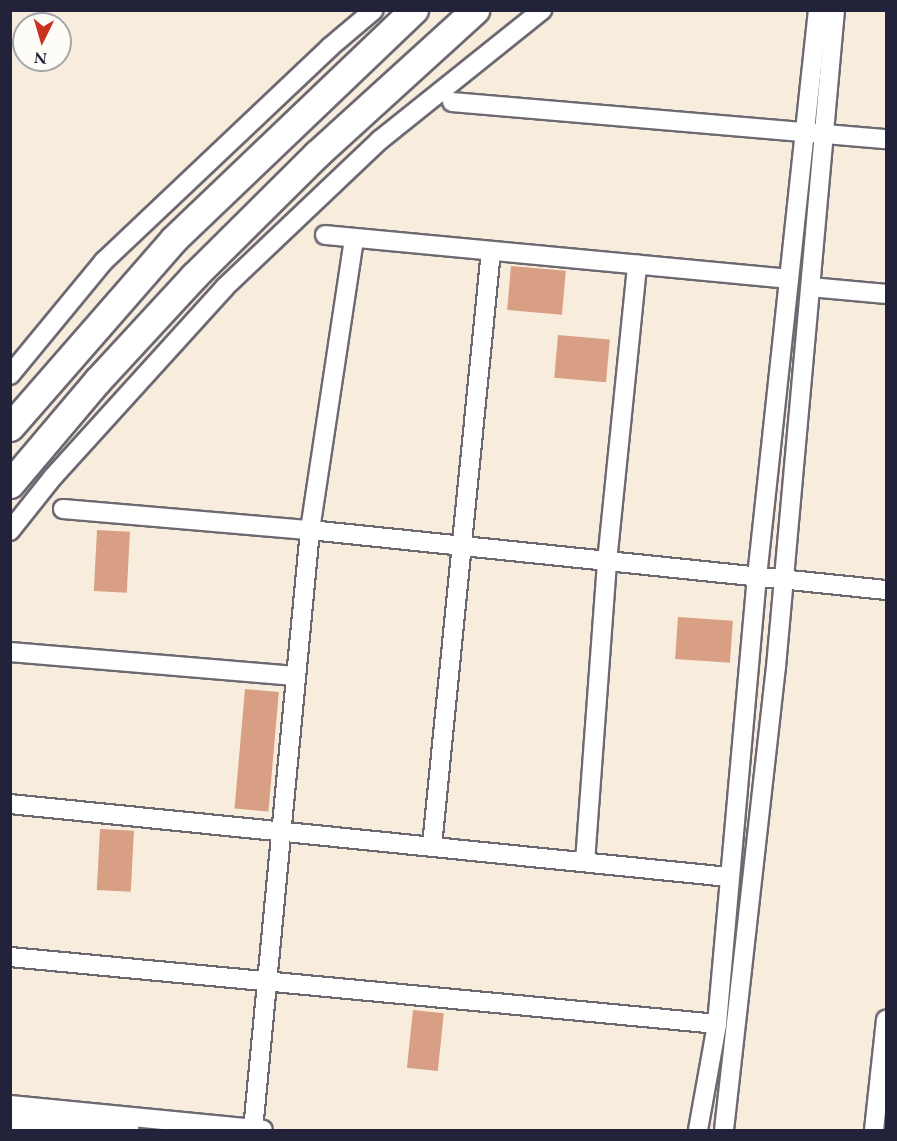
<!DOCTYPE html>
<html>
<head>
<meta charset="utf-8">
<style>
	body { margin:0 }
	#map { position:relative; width:897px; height:1141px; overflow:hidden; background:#f8eddc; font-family:"EB Garamond",serif }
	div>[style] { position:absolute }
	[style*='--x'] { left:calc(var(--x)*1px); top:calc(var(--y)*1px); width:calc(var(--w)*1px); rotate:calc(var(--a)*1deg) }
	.building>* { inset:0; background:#d99f84; transform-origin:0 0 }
	.roads { filter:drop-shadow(2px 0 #6d6973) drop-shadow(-2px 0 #6d6973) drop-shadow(0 2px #6d6973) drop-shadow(0 -2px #6d6973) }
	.street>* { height:18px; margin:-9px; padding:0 9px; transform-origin:9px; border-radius:9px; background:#fff }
	.secondary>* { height:27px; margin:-13.5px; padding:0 13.5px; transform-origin:13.5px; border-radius:13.5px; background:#fff }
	span { translate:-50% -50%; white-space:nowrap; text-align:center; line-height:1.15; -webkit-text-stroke:4.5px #fdfcf7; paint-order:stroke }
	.frame { position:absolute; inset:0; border:12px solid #22223b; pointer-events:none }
	.north { position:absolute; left:12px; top:12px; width:60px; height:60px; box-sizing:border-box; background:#fdfcf7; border:2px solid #a5a5ac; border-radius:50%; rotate:185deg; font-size:16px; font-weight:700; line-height:24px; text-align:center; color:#22223b }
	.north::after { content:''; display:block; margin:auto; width:21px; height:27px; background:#c8321e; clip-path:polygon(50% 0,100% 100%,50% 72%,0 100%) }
</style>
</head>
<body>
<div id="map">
	<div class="building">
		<i style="left:511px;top:266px;width:55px;height:44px;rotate:5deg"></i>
		<i style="left:558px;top:335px;width:52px;height:43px;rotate:5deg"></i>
		<i style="left:97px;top:530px;width:33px;height:61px;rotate:3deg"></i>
		<i style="left:678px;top:617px;width:55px;height:42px;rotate:4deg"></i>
		<i style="left:245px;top:689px;width:34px;height:120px;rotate:5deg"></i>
		<i style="left:100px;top:829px;width:34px;height:61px;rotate:3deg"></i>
		<i style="left:413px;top:1010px;width:31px;height:58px;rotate:6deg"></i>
	</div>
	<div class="roads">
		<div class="street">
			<i style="--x:452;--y:102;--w:436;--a:4.9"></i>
			<i style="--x:325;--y:235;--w:466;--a:5.4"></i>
			<i style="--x:811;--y:287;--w:75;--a:5.3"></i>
			<i style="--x:10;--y:375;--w:148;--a:-50.5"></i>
			<i style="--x:104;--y:261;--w:311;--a:-43.4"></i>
			<i style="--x:330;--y:47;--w:57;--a:-40.1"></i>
			<i style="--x:63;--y:509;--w:248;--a:4.9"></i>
			<i style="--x:310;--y:530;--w:579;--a:5.95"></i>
			<i style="--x:10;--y:531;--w:69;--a:-51.5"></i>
			<i style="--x:53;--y:477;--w:256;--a:-47.8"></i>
			<i style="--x:225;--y:287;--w:214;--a:-43.5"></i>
			<i style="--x:380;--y:140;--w:208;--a:-38.7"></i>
			<i style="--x:10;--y:652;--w:286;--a:4.8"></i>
			<i style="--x:10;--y:804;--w:723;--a:5.8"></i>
			<i style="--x:432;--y:846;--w:598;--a:-84.34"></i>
			<i style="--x:585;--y:862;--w:301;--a:-85.8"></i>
			<i style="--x:607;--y:562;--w:299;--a:-84.2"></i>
			<i style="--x:10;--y:957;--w:710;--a:5.41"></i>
			<i style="--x:10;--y:1105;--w:254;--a:5.6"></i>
			<i style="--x:10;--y:1120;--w:120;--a:4.8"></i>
			<i style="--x:253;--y:1130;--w:603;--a:-84.57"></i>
			<i style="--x:310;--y:530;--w:295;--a:-81.4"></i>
			<i style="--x:698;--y:1130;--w:108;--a:-79.8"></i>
			<i style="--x:717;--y:1024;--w:449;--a:-84.9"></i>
			<i style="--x:757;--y:577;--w:570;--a:-83.86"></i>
			<i style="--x:724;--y:1130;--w:466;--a:-83.6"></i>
			<i style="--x:776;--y:667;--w:660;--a:-84.87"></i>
			<i style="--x:874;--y:1130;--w:111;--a:-83.8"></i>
		</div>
		<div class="secondary">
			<i style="--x:10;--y:427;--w:249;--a:-48.9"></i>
			<i style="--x:174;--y:239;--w:332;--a:-43.7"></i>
			<i style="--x:10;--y:484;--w:136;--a:-49.8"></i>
			<i style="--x:98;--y:380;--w:142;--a:-47.3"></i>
			<i style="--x:194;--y:276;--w:173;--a:-44.8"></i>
			<i style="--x:317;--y:154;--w:214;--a:-42.3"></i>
		</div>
	</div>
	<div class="frame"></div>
	<div class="north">N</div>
</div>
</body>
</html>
